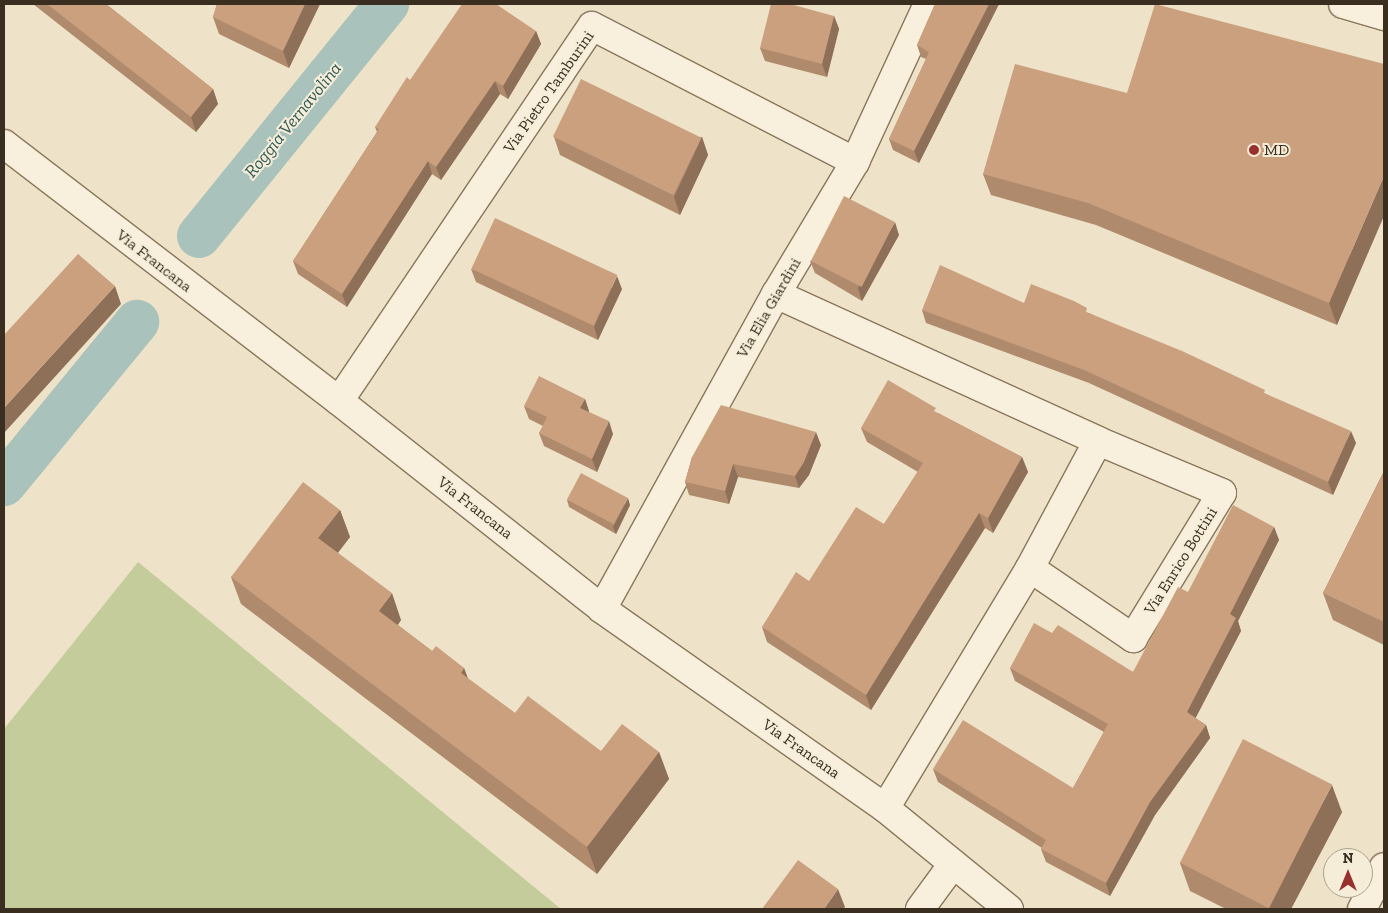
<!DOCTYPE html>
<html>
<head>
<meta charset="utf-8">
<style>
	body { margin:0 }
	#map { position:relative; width:1388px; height:913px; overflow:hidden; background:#eee3c8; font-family:"Zilla Slab",serif }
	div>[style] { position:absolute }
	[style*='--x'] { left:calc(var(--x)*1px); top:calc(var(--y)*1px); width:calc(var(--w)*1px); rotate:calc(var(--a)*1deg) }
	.green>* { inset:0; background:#c5cc9c }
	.canal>* { height:44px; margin:-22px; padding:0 22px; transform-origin:22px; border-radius:22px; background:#a9c2bb }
	.roads { filter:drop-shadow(1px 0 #89765d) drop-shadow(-1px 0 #89765d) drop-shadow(0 1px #89765d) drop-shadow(0 -1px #89765d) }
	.street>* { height:28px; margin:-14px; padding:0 14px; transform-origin:14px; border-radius:14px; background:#f8f0dc }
	.secondary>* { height:28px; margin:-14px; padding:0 14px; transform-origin:14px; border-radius:14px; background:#f8f0dc }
	.wall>* { inset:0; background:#af8a6d }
	.shaded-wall>* { inset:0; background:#8e7059 }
	.building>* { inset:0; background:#cba07f; transform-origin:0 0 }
	.dots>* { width:14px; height:14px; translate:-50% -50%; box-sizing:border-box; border:2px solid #f5edd8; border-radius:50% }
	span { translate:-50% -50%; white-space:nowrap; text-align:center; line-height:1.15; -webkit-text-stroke:4px #f5edd8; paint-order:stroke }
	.street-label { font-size:16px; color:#3a2e21 }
	.poi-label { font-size:16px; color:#3a2e21 }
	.left { translate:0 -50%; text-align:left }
	.water-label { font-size:18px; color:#305958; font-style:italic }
	.frame { position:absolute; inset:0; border:5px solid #3a2e21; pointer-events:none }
	.north { position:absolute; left:1323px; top:848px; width:50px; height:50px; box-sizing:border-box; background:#f5edd8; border:1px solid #aaa18f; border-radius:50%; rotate:0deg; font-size:14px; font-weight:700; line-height:20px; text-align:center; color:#3a2e21 }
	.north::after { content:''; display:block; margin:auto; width:18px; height:22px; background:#97302f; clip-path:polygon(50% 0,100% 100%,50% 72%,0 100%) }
</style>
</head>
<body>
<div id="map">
	<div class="green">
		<i style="clip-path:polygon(138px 562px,561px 909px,4px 909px,4px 729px)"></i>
	</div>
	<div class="canal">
		<i style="--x:199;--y:236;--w:299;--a:-51"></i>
		<i style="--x:4;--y:484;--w:210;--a:-50.6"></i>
	</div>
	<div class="roads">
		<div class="street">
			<i style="--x:4;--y:144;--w:422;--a:37.5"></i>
			<i style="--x:339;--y:401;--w:335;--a:38.3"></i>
			<i style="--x:602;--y:609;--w:346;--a:35.1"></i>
			<i style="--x:885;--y:808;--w:160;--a:39.2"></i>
			<i style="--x:776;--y:294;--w:354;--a:24.5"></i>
			<i style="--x:1098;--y:441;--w:144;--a:118.2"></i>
			<i style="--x:1030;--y:568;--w:280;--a:121.1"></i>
			<i style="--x:339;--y:401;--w:452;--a:-56"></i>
			<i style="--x:592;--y:26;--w:296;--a:27.3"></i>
			<i style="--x:1030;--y:568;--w:125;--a:34.2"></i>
			<i style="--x:1133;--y:638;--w:170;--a:-58.5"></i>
			<i style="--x:1222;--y:493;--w:134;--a:-157.2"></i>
			<i style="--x:602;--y:609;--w:360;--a:-61.1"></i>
			<i style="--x:776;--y:294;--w:154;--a:-59.1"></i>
			<i style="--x:855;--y:162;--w:174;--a:-65.2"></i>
			<i style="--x:920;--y:909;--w:56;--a:-53.7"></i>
			<i style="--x:1362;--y:909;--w:47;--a:-62.4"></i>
		</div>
		<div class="secondary">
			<i style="--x:1343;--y:4;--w:43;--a:16.3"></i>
		</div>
	</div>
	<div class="wall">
		<i style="clip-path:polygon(33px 4px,106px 4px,213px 89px,218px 104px,196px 132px)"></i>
		<i style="clip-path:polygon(217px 4px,320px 4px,289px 68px,219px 34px,213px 17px)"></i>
		<i style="clip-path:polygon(935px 4px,999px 4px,919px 163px,893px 150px,889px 139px,926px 59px,921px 57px,917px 45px)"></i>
		<i style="clip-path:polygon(834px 16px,839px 29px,827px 77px,765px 61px,760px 48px)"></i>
		<i style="clip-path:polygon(536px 31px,541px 44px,508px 99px,500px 94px,441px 180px,432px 174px,347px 307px,298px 274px,293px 261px,377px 132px,375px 127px)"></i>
		<i style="clip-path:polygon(1384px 64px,1337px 325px,1096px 225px,991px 195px,983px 174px,1127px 93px)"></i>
		<i style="clip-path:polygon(554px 137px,702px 137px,708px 155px,680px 215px,560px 155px)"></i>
		<i style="clip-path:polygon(899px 235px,862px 301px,815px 273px,810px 261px)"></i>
		<i style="clip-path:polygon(471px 269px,622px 289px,598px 340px,476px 282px)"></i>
		<i style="clip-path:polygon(1024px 303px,1089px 313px,1266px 394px,1356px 443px,1333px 495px,1089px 383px,926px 323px,922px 310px)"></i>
		<i style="clip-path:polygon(585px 399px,589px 412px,613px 434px,597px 472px,544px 446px,539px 433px,543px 426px,529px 419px,524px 406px)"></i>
		<i style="clip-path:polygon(938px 413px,1022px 457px,1028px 472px,993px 533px,985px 528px,871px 710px,767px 642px,762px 627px,809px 581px,884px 524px,918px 472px,867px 442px,861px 428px)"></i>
		<i style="clip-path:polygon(821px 445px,809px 475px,799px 488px,738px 477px,729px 504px,689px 495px,685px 482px,692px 457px)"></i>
		<i style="clip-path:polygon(1384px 471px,1384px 645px,1333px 620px,1323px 593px)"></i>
		<i style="clip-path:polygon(567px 500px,630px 505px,616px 534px,569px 507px)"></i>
		<i style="clip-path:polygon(340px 510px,350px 537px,338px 553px,401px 620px,398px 625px,432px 651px,464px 668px,468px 679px,515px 713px,601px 751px,659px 752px,669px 779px,597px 874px,241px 604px,231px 577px)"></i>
		<i style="clip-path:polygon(1274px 527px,1279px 540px,1238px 621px,1241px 631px,1195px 718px,1206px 725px,1210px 738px,1155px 815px,1110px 896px,1046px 862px,1041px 849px,1042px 848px,938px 782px,933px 769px,1073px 788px,1104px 732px,1015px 681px,1010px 668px,1052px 633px,1133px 672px,1188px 592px)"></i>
		<i style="clip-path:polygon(1342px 812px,1291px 909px,1226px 909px,1190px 891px,1180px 863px)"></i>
	</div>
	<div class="shaded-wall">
		<i style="clip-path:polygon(305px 4px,320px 4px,289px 68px,283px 51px)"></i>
		<i style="clip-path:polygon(989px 4px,999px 4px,919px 163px,914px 151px)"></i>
		<i style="clip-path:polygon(834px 16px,839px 29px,827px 77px,822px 64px)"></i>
		<i style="clip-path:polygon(536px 31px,541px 44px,508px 99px,503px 86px)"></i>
		<i style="clip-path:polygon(495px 81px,500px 94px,441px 180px,436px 167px)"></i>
		<i style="clip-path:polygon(213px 89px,218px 104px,196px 132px,191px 117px)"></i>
		<i style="clip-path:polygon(702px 137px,708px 155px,680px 215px,674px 197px)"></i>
		<i style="clip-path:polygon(428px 161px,432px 174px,347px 307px,342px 294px)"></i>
		<i style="clip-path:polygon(1384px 176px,1384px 216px,1337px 325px,1329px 303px)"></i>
		<i style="clip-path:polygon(895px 222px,899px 235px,862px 301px,858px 288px)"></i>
		<i style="clip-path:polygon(617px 276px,622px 289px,598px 340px,594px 327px)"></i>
		<i style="clip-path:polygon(115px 286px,121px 304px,4px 433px,4px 408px)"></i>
		<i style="clip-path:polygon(585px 399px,589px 411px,585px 420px,580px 408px)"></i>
		<i style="clip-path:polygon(609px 421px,613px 434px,597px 472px,592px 459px)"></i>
		<i style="clip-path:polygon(1351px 431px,1356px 443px,1333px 495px,1328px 482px)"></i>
		<i style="clip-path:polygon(816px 432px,821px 445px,809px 475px,799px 488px,795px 476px)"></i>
		<i style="clip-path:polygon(1022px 457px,1028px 472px,993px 533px,988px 518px)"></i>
		<i style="clip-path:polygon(733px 464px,738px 477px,729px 504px,725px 491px)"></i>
		<i style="clip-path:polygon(628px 498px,630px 505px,616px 534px,613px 527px)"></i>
		<i style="clip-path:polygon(340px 510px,350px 537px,328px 565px,318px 538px)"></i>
		<i style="clip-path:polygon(979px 513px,985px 528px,871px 710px,866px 695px)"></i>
		<i style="clip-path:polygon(1274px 527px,1279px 540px,1238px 621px,1241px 631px,1192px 725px,1187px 712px,1230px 614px)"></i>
		<i style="clip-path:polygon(392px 593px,401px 620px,388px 638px,379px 611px)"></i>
		<i style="clip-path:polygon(464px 668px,474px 695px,461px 673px)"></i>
		<i style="clip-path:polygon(1206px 725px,1210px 738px,1155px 815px,1110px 896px,1106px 883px,1150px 802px)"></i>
		<i style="clip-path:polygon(659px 752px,669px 779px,597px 874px,587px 847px)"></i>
		<i style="clip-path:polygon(1332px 785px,1342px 812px,1291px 909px,1267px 909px)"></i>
		<i style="clip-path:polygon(838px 889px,845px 907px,843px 909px,824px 909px)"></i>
	</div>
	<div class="building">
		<i style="clip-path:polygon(47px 4px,106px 4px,213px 89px,191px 117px)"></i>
		<i style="clip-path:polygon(217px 4px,305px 4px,283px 51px,213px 17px)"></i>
		<i style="clip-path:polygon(462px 4px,496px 4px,536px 31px,503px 86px,495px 81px,436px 167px,428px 161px,342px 294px,293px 261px,379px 129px,375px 127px,407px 77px,410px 80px)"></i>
		<i style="clip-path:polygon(771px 4px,790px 4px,834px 16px,822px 64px,760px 48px)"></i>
		<i style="clip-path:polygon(935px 4px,989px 4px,914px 151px,889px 139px,929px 52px,917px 45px)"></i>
		<i style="clip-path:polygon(1155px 4px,1384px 64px,1384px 176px,1329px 303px,1088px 203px,983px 174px,1015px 64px,1127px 93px)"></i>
		<i style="left:581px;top:79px;width:134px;height:64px;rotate:26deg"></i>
		<i style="left:844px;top:196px;width:57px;height:73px;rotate:27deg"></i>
		<i style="left:495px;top:218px;width:135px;height:56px;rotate:25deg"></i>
		<i style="clip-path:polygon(78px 254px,115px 286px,4px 408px,4px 335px)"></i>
		<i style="clip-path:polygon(940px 265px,1024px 303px,1031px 284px,1074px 301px,1087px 308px,1086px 312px,1182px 351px,1265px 390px,1264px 393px,1351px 431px,1328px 482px,1084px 370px,922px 310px)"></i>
		<i style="clip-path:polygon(539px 376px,585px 399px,580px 408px,609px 421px,592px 459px,539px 433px,547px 417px,524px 406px)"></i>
		<i style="clip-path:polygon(888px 380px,936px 408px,934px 411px,1022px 457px,988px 518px,979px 513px,866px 695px,762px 627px,796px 572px,809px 581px,856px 507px,884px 524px,923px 463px,861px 428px)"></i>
		<i style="clip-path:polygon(721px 405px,816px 432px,804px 462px,795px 476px,733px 464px,725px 491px,685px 482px,692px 457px)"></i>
		<i style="clip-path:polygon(1384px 471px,1384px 622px,1323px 593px)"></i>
		<i style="left:581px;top:473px;width:53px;height:30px;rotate:28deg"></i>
		<i style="clip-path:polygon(303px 482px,340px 510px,318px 538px,392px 593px,379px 611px,432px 651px,436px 646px,464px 668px,461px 673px,515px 713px,528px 696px,601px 751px,622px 724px,659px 752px,587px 847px,231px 577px)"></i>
		<i style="clip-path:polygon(1233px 505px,1274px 527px,1230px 614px,1236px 618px,1187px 712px,1206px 725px,1150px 802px,1106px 883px,1041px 849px,1046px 840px,933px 769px,963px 720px,1073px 788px,1108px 724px,1010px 668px,1034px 623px,1052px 633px,1058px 625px,1133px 672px,1178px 587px,1188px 592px)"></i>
		<i style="left:1243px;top:739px;width:100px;height:139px;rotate:27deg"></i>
		<i style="clip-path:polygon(798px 860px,838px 889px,824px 909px,762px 909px)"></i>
	</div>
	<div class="dots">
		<i style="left:1254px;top:150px;background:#97302f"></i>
	</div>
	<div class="street-label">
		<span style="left:549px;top:92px;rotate:-55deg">Via Pietro Tamburini</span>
		<span style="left:154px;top:261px;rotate:38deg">Via Francana</span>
		<span style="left:769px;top:308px;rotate:-60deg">Via Elia Giardini</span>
		<span style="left:475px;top:508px;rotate:38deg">Via Francana</span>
		<span style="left:1181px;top:561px;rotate:-58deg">Via Enrico Bottini</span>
		<span style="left:801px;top:749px;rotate:35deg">Via Francana</span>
	</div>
	<div class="poi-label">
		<span class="left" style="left:1264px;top:150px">MD</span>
	</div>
	<div class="water-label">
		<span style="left:293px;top:120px;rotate:-51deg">Roggia Vernavolina</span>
	</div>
	<div class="frame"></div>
	<div class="north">N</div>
</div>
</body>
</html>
